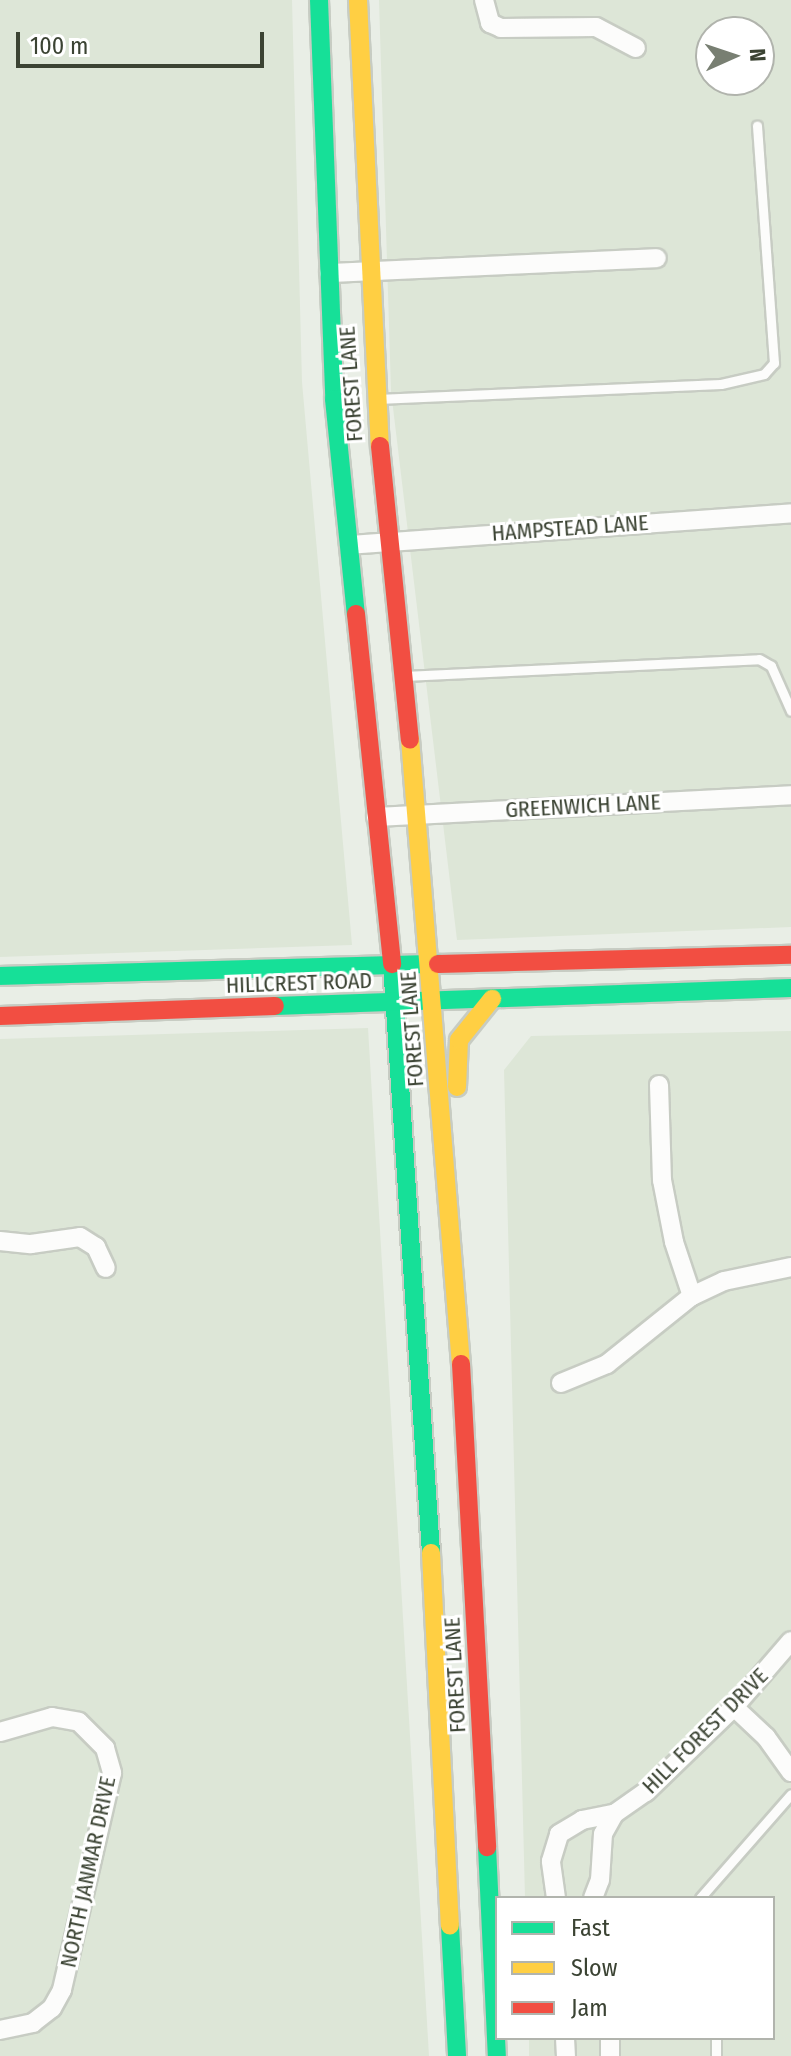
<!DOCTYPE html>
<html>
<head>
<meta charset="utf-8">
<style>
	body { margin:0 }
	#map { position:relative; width:791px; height:2056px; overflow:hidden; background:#e9eee6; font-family:"Fira Sans Condensed",sans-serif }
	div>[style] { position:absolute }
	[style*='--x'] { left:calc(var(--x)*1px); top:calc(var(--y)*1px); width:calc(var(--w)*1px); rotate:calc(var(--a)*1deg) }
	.residential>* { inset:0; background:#dde6d7 }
	.roads { filter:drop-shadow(2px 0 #c7ccc3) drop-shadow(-2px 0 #c7ccc3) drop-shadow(0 2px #c7ccc3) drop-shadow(0 -2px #c7ccc3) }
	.lane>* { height:9px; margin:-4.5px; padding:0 4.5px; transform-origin:4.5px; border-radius:4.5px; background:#fcfcfb }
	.street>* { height:18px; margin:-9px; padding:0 9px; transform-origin:9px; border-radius:9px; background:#fcfcfb }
	.fast>* { height:18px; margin:-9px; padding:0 9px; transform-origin:9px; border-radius:9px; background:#16e098 }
	.slow>* { height:18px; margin:-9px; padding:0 9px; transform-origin:9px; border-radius:9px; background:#ffcf43 }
	.jam>* { height:18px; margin:-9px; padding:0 9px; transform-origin:9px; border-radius:9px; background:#f24e42 }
	span { translate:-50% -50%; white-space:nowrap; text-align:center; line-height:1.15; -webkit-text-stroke:6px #fff; paint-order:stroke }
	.street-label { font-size:22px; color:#3b4333 }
	.legend { position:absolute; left:495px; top:1896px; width:280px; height:144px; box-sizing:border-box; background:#fff; border:2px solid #b1b4ad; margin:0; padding:10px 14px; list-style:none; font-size:24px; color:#3b4333 }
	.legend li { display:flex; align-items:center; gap:16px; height:40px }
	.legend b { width:40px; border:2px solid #b1b4ad }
	.north { position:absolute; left:695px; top:16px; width:80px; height:80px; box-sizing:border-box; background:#fff; border:2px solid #b1b4ad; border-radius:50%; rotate:87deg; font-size:22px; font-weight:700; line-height:32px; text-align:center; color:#3b4333 }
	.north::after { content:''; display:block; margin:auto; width:28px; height:36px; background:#787f72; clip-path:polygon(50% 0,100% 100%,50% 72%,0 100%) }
	.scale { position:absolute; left:16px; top:32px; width:248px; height:36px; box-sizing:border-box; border:4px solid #3b4333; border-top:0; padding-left:10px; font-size:24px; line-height:28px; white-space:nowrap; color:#3b4333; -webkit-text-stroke:6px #fff; paint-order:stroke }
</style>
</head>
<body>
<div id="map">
	<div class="residential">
		<i style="clip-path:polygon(0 0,292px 0,302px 382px,352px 945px,0 957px)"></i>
		<i style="clip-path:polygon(evenodd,379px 0,791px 0,791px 927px,457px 940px,391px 391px,379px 0,711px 32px,759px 32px,759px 80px,711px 80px,711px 32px)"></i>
		<i style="clip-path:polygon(368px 1028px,429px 2056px,0 2056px,0 1039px)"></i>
		<i style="clip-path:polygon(791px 1031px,791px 2056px,529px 2056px,529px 2038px,773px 2038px,773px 1898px,525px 1898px,504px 1070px,531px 1036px)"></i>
	</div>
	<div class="roads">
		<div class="lane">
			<i style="--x:377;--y:399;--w:344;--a:-2.5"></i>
			<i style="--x:721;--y:384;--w:44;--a:-13.1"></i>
			<i style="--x:764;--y:374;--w:15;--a:-48"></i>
			<i style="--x:774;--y:363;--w:238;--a:-94.1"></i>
			<i style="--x:404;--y:676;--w:355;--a:-2.7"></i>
			<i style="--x:759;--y:659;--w:14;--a:30"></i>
			<i style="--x:771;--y:666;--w:49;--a:66"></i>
			<i style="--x:700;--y:1898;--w:138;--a:-48.8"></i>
			<i style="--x:716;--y:2056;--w:18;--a:-90"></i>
		</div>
		<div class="street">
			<i style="--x:484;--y:0;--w:24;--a:75"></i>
			<i style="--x:490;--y:23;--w:12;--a:24"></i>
			<i style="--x:501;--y:28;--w:95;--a:-0.6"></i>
			<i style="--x:596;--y:27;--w:45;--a:27.7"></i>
			<i style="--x:329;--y:273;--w:328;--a:-2.6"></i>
			<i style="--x:349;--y:545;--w:443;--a:-4.1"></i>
			<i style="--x:376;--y:817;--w:416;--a:-3"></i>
			<i style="--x:659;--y:1085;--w:95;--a:88.2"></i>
			<i style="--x:662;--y:1180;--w:63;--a:79"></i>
			<i style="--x:674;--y:1242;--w:57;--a:71.6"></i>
			<i style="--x:0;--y:1241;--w:31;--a:6"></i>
			<i style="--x:31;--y:1244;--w:49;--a:-8.1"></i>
			<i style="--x:80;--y:1237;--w:19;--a:32"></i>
			<i style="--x:96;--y:1247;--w:23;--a:65"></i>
			<i style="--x:561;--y:1383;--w:50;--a:-22.4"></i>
			<i style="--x:607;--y:1364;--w:109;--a:-38.7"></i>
			<i style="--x:692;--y:1296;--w:35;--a:-25"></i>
			<i style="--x:724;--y:1281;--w:68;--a:-11.8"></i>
			<i style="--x:734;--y:1707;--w:44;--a:43.2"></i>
			<i style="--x:766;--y:1737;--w:43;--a:54.5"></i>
			<i style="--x:0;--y:1732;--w:54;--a:-16.1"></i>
			<i style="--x:52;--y:1717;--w:27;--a:10"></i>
			<i style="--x:79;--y:1722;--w:37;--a:45"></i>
			<i style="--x:105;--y:1748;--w:26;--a:74"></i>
			<i style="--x:112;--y:1773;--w:223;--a:103"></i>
			<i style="--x:62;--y:1990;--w:21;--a:119"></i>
			<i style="--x:52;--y:2008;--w:24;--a:142"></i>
			<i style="--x:33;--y:2023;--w:34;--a:168"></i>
			<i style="--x:556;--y:1898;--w:37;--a:-98"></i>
			<i style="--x:551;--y:1861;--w:28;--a:-73"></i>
			<i style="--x:559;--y:1834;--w:27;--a:-31"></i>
			<i style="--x:582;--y:1820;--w:33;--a:-11"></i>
			<i style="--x:614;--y:1814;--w:39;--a:-35"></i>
			<i style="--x:646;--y:1792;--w:122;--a:-44"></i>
			<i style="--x:734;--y:1707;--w:87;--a:-49.2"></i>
			<i style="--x:593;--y:1898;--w:19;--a:-69"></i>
			<i style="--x:600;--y:1880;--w:46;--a:-86.3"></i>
			<i style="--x:603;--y:1834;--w:23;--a:-61"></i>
			<i style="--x:565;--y:2038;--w:18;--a:87"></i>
			<i style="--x:610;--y:2056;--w:18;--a:-90"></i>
		</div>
		<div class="fast">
			<i style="--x:319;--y:0;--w:399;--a:87.8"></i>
			<i style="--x:334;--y:399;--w:216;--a:84.2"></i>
			<i style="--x:392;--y:964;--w:590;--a:86.21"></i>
			<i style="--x:0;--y:976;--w:438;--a:-1.6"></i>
			<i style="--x:275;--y:1006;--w:516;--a:-2"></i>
			<i style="--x:487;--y:1847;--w:209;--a:87.3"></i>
			<i style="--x:450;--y:1926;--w:130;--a:86.9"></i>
		</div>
		<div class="slow">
			<i style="--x:358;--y:0;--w:447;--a:87.2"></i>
			<i style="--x:410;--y:739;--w:627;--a:85.34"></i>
			<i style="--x:457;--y:1087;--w:47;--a:-87.6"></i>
			<i style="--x:459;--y:1040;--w:53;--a:-51.2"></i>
			<i style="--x:431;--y:1553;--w:373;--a:87.1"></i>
		</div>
		<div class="jam">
			<i style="--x:380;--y:446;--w:295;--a:84.2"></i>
			<i style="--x:356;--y:614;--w:352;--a:84.1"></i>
			<i style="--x:438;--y:964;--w:353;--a:-1.5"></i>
			<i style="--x:0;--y:1016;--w:275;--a:-2.1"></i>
			<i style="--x:461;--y:1364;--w:484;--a:86.9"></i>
		</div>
	</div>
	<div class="street-label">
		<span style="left:351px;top:384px;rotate:-94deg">FOREST LANE</span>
		<span style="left:570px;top:528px;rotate:-4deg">HAMPSTEAD LANE</span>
		<span style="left:583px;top:806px;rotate:-3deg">GREENWICH LANE</span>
		<span style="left:299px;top:983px;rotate:-2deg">HILLCREST ROAD</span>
		<span style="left:412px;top:1029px;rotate:-94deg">FOREST LANE</span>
		<span style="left:455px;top:1675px;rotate:-93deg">FOREST LANE</span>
		<span style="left:705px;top:1731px;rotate:-45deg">HILL FOREST DRIVE</span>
		<span style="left:88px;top:1872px;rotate:-78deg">NORTH JANMAR DRIVE</span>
	</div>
	<ul class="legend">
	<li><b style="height:10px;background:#16e098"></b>Fast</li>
	<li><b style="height:10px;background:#ffcf43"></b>Slow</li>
	<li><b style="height:10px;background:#f24e42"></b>Jam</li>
	</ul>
	<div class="north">N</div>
	<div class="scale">100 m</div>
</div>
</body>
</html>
